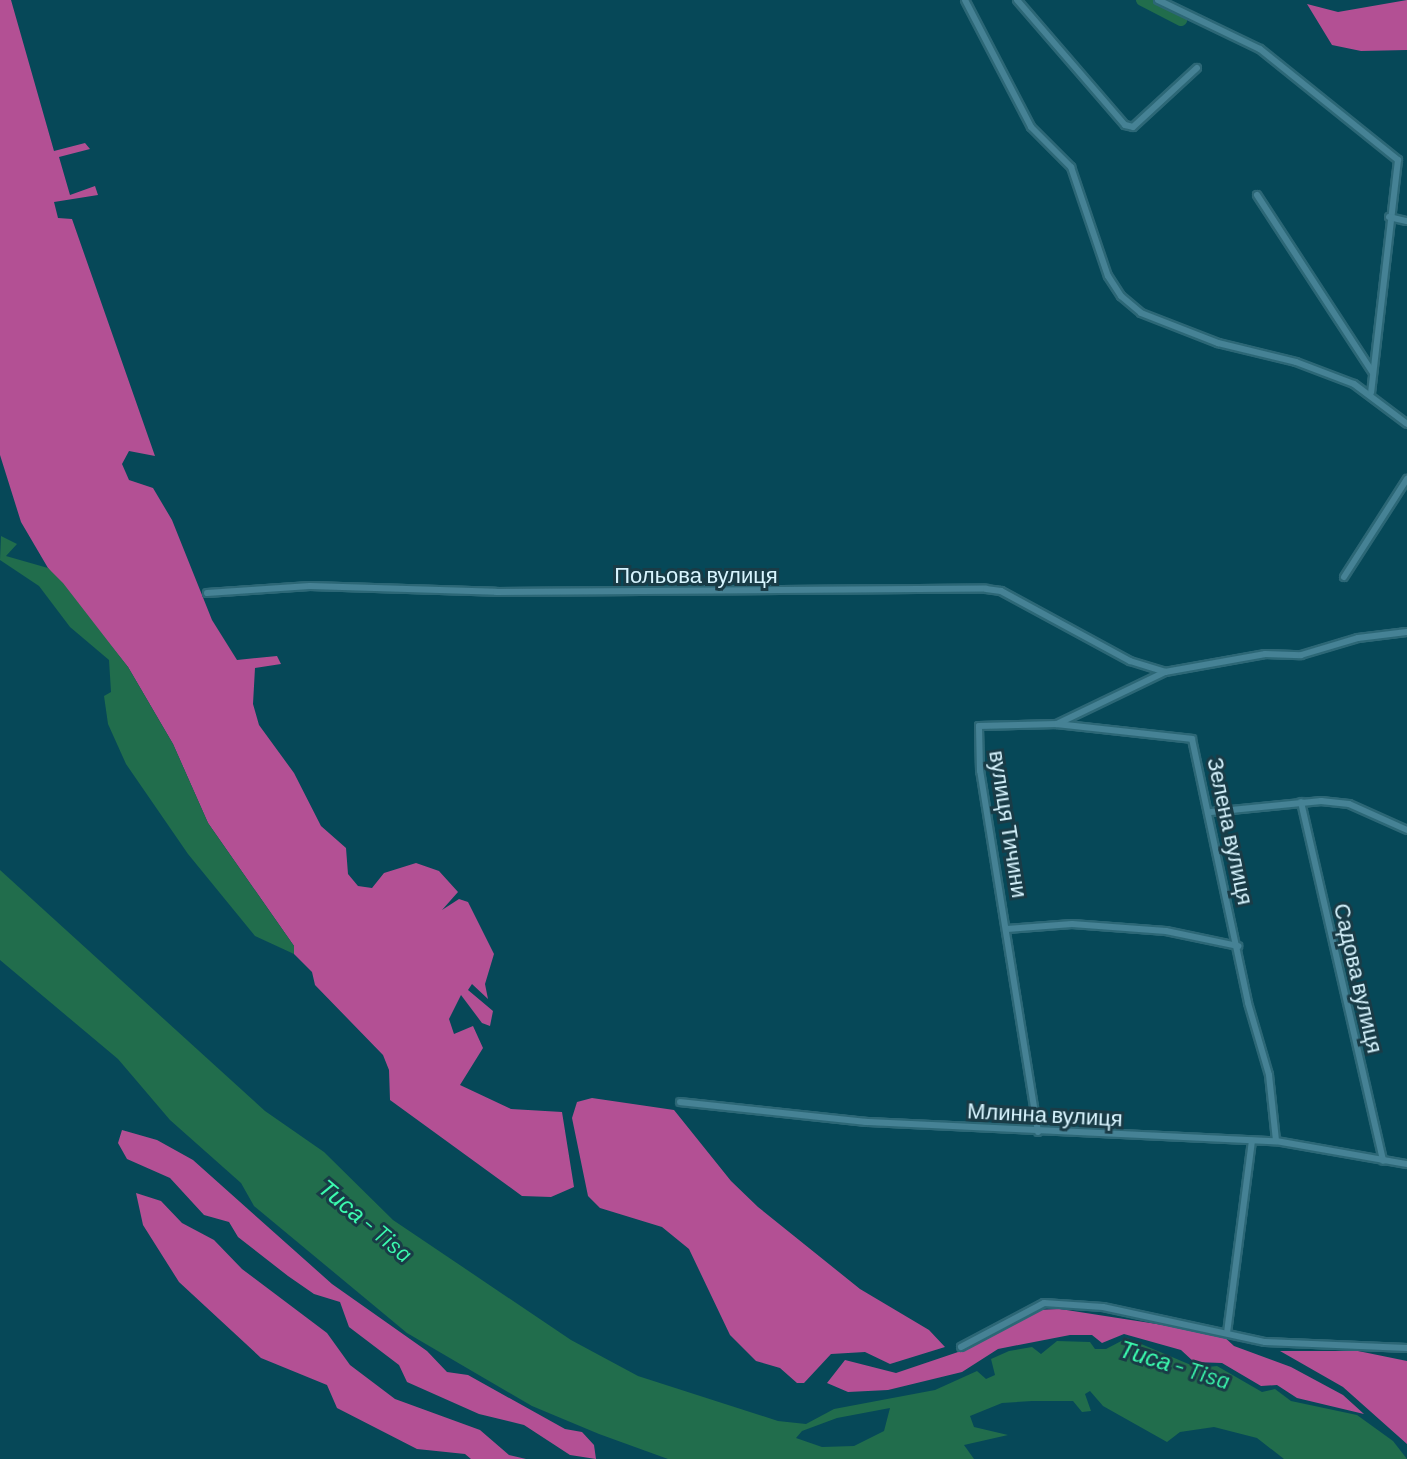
<!DOCTYPE html>
<html>
<head>
<meta charset="utf-8">
<style>
	body { margin:0 }
	#map { position:relative; width:1407px; height:1459px; overflow:hidden; background:#064858; font-family:Barlow,sans-serif }
	div>[style] { position:absolute }
	[style*='--x'] { left:calc(var(--x)*1px); top:calc(var(--y)*1px); width:calc(var(--w)*1px); rotate:calc(var(--a)*1deg) }
	.forest>* { inset:0; background:#b35094 }
	.water>* { inset:0; background:#216d4c }
	.river>* { height:12px; margin:-6px; padding:0 6px; transform-origin:6px; border-radius:6px; background:#216d4c }
	.roads { filter:drop-shadow(2px 0 #2c6776) drop-shadow(-2px 0 #2c6776) drop-shadow(0 2px #2c6776) drop-shadow(0 -2px #2c6776) }
	.minor>* { height:6px; margin:-3px; padding:0 3px; transform-origin:3px; border-radius:3px; background:#468295 }
	span { translate:-50% -50%; white-space:nowrap; text-align:center; line-height:1.15; -webkit-text-stroke:6px #193b46; paint-order:stroke }
	.street-label { font-size:22px; color:#d7f4fe }
	.water-label { font-size:24px; color:#3bfaae; font-style:italic }
</style>
</head>
<body>
<div id="map">
	<div class="forest">
		<i style="clip-path:polygon(0 0,11px 0,54px 151px,85px 143px,90px 149px,59px 157px,70px 195px,95px 186px,98px 195px,54px 202px,58px 218px,72px 219px,155px 456px,129px 451px,122px 464px,129px 480px,153px 488px,172px 520px,212px 620px,237px 660px,277px 656px,281px 664px,255px 668px,253px 704px,259px 725px,294px 773px,321px 826px,346px 848px,348px 874px,358px 886px,372px 888px,384px 873px,416px 863px,439px 871px,458px 892px,442px 910px,459px 899px,468px 902px,494px 954px,485px 984px,488px 999px,472px 984px,468px 990px,493px 1011px,490px 1026px,482px 1023px,461px 995px,449px 1019px,454px 1034px,473px 1026px,483px 1048px,460px 1085px,511px 1109px,562px 1112px,574px 1187px,551px 1197px,522px 1196px,390px 1100px,389px 1070px,383px 1055px,315px 985px,312px 972px,294px 954px,294px 946px,208px 823px,173px 744px,128px 667px,48px 568px,21px 522px,0 455px)"></i>
		<i style="clip-path:polygon(1407px 0,1407px 50px,1361px 51px,1332px 45px,1307px 4px,1338px 12px)"></i>
		<i style="clip-path:polygon(592px 1098px,674px 1110px,731px 1181px,758px 1207px,860px 1289px,929px 1330px,945px 1347px,890px 1364px,865px 1352px,831px 1354px,804px 1383px,797px 1383px,780px 1368px,756px 1361px,730px 1335px,689px 1249px,662px 1227px,600px 1208px,588px 1196px,572px 1118px,577px 1102px)"></i>
		<i style="clip-path:polygon(122px 1130px,157px 1140px,193px 1160px,332px 1284px,427px 1351px,447px 1372px,468px 1375px,565px 1429px,582px 1432px,594px 1445px,596px 1459px,570px 1455px,524px 1425px,479px 1414px,407px 1382px,399px 1365px,349px 1327px,340px 1302px,314px 1294px,288px 1276px,238px 1237px,229px 1222px,204px 1215px,170px 1178px,127px 1159px,118px 1143px)"></i>
		<i style="clip-path:polygon(136px 1193px,161px 1201px,182px 1223px,214px 1240px,242px 1269px,327px 1333px,350px 1365px,395px 1399px,480px 1430px,509px 1455px,526px 1459px,471px 1459px,465px 1454px,417px 1449px,337px 1408px,327px 1385px,261px 1358px,179px 1282px,143px 1225px)"></i>
		<i style="clip-path:polygon(1060px 1309px,1221px 1334px,1234px 1346px,1291px 1367px,1343px 1395px,1364px 1414px,1297px 1398px,1277px 1385px,1261px 1386px,1222px 1363px,1194px 1362px,1181px 1350px,1124px 1334px,1102px 1343px,1092px 1335px,1070px 1335px,998px 1349px,962px 1372px,888px 1390px,848px 1392px,827px 1383px,845px 1360px,896px 1373px,970px 1348px,1001px 1325px,1037px 1310px)"></i>
		<i style="clip-path:polygon(1280px 1351px,1358px 1351px,1407px 1361px,1407px 1444px,1343px 1387px)"></i>
	</div>
	<div class="water">
		<i style="clip-path:polygon(1px 536px,17px 544px,6px 556px,48px 568px,63px 583px,128px 667px,173px 744px,208px 823px,294px 946px,294px 954px,255px 936px,188px 854px,126px 764px,108px 724px,104px 696px,111px 692px,109px 660px,70px 627px,39px 586px,0 560px)"></i>
		<i style="clip-path:polygon(evenodd,0 870px,265px 1111px,324px 1152px,393px 1220px,571px 1340px,638px 1376px,778px 1421px,806px 1424px,834px 1409px,935px 1390px,977px 1371px,986px 1379px,995px 1375px,991px 1359px,1009px 1351px,1032px 1347px,1041px 1354px,1057px 1341px,1090px 1342px,1095px 1349px,1106px 1349px,1127px 1338px,1198px 1368px,1217px 1366px,1262px 1392px,1275px 1389px,1291px 1401px,1357px 1415px,1393px 1441px,1407px 1459px,1284px 1459px,1257px 1438px,1214px 1427px,1180px 1432px,1167px 1442px,1103px 1406px,1090px 1391px,1085px 1394px,1091px 1411px,1082px 1412px,1073px 1401px,1032px 1401px,1002px 1403px,970px 1416px,974px 1427px,1008px 1435px,964px 1445px,974px 1459px,668px 1459px,599px 1434px,532px 1406px,407px 1333px,254px 1206px,241px 1183px,170px 1120px,118px 1059px,0 960px,0 870px,890px 1408px,884px 1431px,854px 1446px,822px 1447px,796px 1438px,802px 1431px,837px 1418px,890px 1408px)"></i>
	</div>
	<div class="river">
		<i style="--x:1142;--y:0;--w:44;--a:27.1"></i>
	</div>
	<div class="roads">
		<div class="minor">
			<i style="--x:965;--y:0;--w:143;--a:62.5"></i>
			<i style="--x:1031;--y:127;--w:57;--a:45"></i>
			<i style="--x:1071;--y:167;--w:115;--a:71.3"></i>
			<i style="--x:1108;--y:276;--w:24;--a:57"></i>
			<i style="--x:1121;--y:296;--w:26;--a:40"></i>
			<i style="--x:1141;--y:313;--w:83;--a:21.3"></i>
			<i style="--x:1218;--y:343;--w:80;--a:13.7"></i>
			<i style="--x:1296;--y:362;--w:62;--a:20.8"></i>
			<i style="--x:1354;--y:384;--w:66;--a:37"></i>
			<i style="--x:1017;--y:0;--w:165;--a:49.2"></i>
			<i style="--x:1125;--y:125;--w:8;--a:14"></i>
			<i style="--x:1133;--y:127;--w:87;--a:-42.7"></i>
			<i style="--x:1158;--y:0;--w:113;--a:25.7"></i>
			<i style="--x:1260;--y:49;--w:177;--a:38.8"></i>
			<i style="--x:1398;--y:160;--w:234;--a:96.6"></i>
			<i style="--x:1257;--y:195;--w:212;--a:56.9"></i>
			<i style="--x:1389;--y:217;--w:18;--a:13"></i>
			<i style="--x:1344;--y:577;--w:117;--a:-57.3"></i>
			<i style="--x:207;--y:593;--w:103;--a:-3.9"></i>
			<i style="--x:310;--y:586;--w:186;--a:1.8"></i>
			<i style="--x:496;--y:592;--w:490;--a:-0.4"></i>
			<i style="--x:986;--y:589;--w:15;--a:8"></i>
			<i style="--x:1001;--y:591;--w:147;--a:28.5"></i>
			<i style="--x:1130;--y:661;--w:37;--a:17"></i>
			<i style="--x:1165;--y:672;--w:102;--a:-10.2"></i>
			<i style="--x:1265;--y:654;--w:36;--a:2"></i>
			<i style="--x:1301;--y:655;--w:59;--a:-16.6"></i>
			<i style="--x:1358;--y:638;--w:49;--a:-7"></i>
			<i style="--x:1057;--y:724;--w:120;--a:-25.7"></i>
			<i style="--x:1301;--y:802;--w:368;--a:77.1"></i>
			<i style="--x:1211;--y:812;--w:111;--a:-5.7"></i>
			<i style="--x:1321;--y:801;--w:28;--a:6"></i>
			<i style="--x:1349;--y:804;--w:64;--a:24.1"></i>
			<i style="--x:1007;--y:929;--w:65;--a:-4.4"></i>
			<i style="--x:1072;--y:924;--w:94;--a:4.3"></i>
			<i style="--x:1166;--y:931;--w:74;--a:11.8"></i>
			<i style="--x:680;--y:1102;--w:187;--a:6.1"></i>
			<i style="--x:866;--y:1122;--w:410;--a:2.7"></i>
			<i style="--x:1276;--y:1141;--w:133;--a:10"></i>
			<i style="--x:1038;--y:1132;--w:366;--a:-99.1"></i>
			<i style="--x:980;--y:771;--w:45;--a:-91.3"></i>
			<i style="--x:979;--y:726;--w:78;--a:-1.5"></i>
			<i style="--x:1057;--y:724;--w:136;--a:6.3"></i>
			<i style="--x:1192;--y:739;--w:270;--a:78"></i>
			<i style="--x:1248;--y:1003;--w:75;--a:73.7"></i>
			<i style="--x:1269;--y:1075;--w:66;--a:83.9"></i>
			<i style="--x:1227;--y:1333;--w:194;--a:-82.6"></i>
			<i style="--x:961;--y:1347;--w:94;--a:-27.9"></i>
			<i style="--x:1044;--y:1303;--w:59;--a:3.9"></i>
			<i style="--x:1103;--y:1307;--w:166;--a:12.2"></i>
			<i style="--x:1265;--y:1342;--w:142;--a:2.4"></i>
		</div>
	</div>
	<div class="street-label">
		<span style="left:696px;top:575px">Польова вулиця</span>
		<span style="left:1009px;top:824px;rotate:81deg">вулиця Тичини</span>
		<span style="left:1231px;top:831px;rotate:78deg">Зелена вулиця</span>
		<span style="left:1359px;top:978px;rotate:77deg">Садова вулиця</span>
		<span style="left:1045px;top:1114px;rotate:3deg">Млинна вулиця</span>
	</div>
	<div class="water-label">
		<span style="left:366px;top:1220px;rotate:40deg">Тиса - Tisa</span>
		<span style="left:1175px;top:1364px;rotate:17deg">Тиса - Tisa</span>
	</div>
</div>
</body>
</html>
